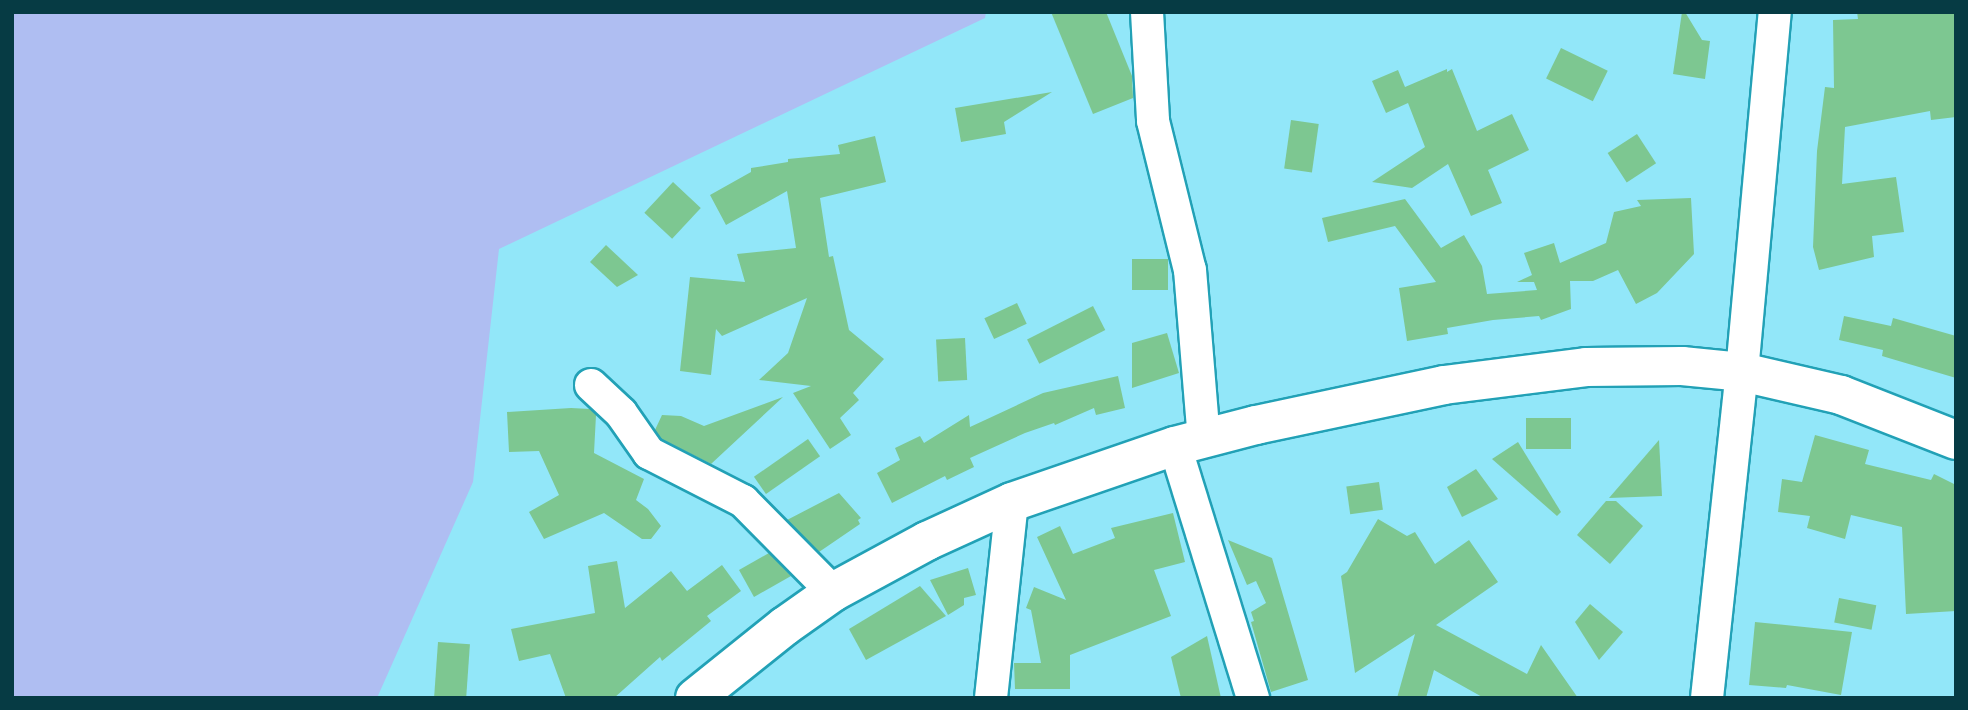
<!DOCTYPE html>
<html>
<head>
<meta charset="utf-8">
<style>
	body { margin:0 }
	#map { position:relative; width:1968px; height:710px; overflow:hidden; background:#92e7f9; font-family:"Playfair Display",serif }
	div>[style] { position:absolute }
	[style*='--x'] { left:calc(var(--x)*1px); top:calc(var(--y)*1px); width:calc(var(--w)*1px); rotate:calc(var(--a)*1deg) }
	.green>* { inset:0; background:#afbef2 }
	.building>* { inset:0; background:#7dc791; transform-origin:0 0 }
	.roads { filter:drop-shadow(2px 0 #22a1b6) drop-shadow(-2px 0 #22a1b6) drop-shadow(0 2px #22a1b6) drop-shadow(0 -2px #22a1b6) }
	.street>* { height:32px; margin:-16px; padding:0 16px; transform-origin:16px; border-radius:16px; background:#fff }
	.secondary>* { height:38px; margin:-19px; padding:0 19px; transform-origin:19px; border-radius:19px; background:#fff }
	span { translate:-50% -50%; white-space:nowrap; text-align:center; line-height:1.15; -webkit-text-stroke:5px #f1fbfd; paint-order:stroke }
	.frame { position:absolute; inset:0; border:14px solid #063b44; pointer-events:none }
</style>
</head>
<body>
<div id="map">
	<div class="green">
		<i style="clip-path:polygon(12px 12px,986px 12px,985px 18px,499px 249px,473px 482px,377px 698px,12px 698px)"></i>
	</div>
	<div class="building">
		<i style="clip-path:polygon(1051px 12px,1106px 12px,1132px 76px,1133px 98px,1093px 114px)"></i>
		<i style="clip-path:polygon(1682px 12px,1685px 12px,1702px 40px,1710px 41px,1705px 79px,1673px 74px)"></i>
		<i style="clip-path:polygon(1857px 12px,1956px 12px,1956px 117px,1931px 120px,1930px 111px,1845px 127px,1842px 184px,1896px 177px,1904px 232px,1872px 236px,1874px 257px,1819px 270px,1813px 247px,1817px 151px,1825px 87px,1834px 88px,1833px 20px,1858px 19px)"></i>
		<i style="left:1561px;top:48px;width:52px;height:34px;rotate:26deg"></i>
		<i style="clip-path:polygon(1447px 69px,1447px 72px,1452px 69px,1477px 131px,1512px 114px,1529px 150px,1488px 170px,1502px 203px,1471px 216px,1448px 164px,1412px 188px,1372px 182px,1425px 147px,1408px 103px,1386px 113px,1372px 81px,1398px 70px,1405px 87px)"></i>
		<i style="clip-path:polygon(1052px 92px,1004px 122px,1006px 134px,961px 142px,955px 108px)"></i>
		<i style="left:1291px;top:120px;width:28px;height:49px;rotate:8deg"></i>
		<i style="left:1637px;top:134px;width:35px;height:35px;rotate:57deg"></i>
		<i style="clip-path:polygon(875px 136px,886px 182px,820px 198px,829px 257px,833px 256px,849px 330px,884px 359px,853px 393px,859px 400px,840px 418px,851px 435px,830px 449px,793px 393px,811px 386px,759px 380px,788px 353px,807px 298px,722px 336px,716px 329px,711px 375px,680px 371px,690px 277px,745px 282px,737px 254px,796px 248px,787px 191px,726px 225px,710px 195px,751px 172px,751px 168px,788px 162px,788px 159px,840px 154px,838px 145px)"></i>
		<i style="left:673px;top:182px;width:38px;height:42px;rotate:43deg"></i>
		<i style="clip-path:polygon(1691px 198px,1694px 254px,1657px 293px,1636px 304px,1618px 270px,1593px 281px,1570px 281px,1571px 309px,1541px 320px,1539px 316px,1493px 320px,1447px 328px,1448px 334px,1407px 341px,1399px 288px,1436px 282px,1395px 226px,1328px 242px,1322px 218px,1405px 199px,1441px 248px,1464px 235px,1482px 266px,1487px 294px,1537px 290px,1534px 282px,1517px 282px,1532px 275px,1524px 253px,1554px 243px,1560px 263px,1606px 243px,1614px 212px,1641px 206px,1637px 200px)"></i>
		<i style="clip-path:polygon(606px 245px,638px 275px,617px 287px,590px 262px)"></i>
		<i style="left:1132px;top:259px;width:36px;height:31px"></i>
		<i style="left:1017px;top:303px;width:23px;height:36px;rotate:65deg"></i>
		<i style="left:1093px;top:306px;width:27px;height:74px;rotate:63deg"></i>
		<i style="clip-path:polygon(1844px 316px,1891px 326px,1893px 318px,1956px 336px,1956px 378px,1882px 356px,1883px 350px,1839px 340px)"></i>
		<i style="clip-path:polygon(1167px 333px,1179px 373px,1132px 388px,1132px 343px)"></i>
		<i style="left:965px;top:338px;width:42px;height:29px;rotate:87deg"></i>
		<i style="clip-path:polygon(1118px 376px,1125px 408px,1096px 415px,1094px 408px,1055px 425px,1054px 423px,1025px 433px,970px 458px,974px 467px,947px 480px,945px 476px,892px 503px,877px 473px,900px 460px,895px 448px,920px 436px,924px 443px,969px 415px,970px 427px,1043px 393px)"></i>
		<i style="clip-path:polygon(783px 397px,711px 464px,661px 439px,655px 430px,662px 415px,681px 416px,704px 426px)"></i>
		<i style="clip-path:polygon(571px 408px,590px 409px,596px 415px,594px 453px,644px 479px,636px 500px,648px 509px,661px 526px,651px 539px,642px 539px,604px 513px,544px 539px,529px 512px,559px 495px,539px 451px,509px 452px,507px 412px)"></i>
		<i style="left:1571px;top:418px;width:31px;height:45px;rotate:90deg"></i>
		<i style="clip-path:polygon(1815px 435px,1869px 450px,1865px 464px,1931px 480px,1934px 474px,1956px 485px,1956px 611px,1906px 614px,1902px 527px,1851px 515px,1845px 539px,1807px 528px,1810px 516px,1778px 512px,1782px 479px,1802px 482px)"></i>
		<i style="left:808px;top:439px;width:21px;height:66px;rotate:55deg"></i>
		<i style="clip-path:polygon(1659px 440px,1662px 496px,1609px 498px)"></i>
		<i style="clip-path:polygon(1518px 442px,1561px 512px,1557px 516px,1492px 459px)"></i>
		<i style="clip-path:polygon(1476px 469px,1498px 499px,1462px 517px,1447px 487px)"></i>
		<i style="left:1379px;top:482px;width:28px;height:33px;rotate:82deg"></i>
		<i style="clip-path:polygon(839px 493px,861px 518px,858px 520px,860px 524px,819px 552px,787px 520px)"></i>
		<i style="clip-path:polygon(1606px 501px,1616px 501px,1643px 526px,1610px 564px,1577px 535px)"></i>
		<i style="clip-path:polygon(1173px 513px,1185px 562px,1154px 570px,1171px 616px,1070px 655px,1070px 689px,1015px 689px,1014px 663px,1041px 663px,1031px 610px,1026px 608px,1034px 587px,1066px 600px,1037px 537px,1060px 526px,1073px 554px,1115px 538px,1111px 528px)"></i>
		<i style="clip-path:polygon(1378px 519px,1407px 536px,1415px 532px,1435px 564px,1469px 540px,1498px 582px,1436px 625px,1527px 674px,1541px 645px,1578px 698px,1484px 698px,1434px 670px,1426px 698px,1397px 698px,1415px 634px,1355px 673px,1341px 576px,1347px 572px)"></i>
		<i style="clip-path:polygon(1228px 540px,1272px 558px,1308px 680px,1271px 692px,1251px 622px,1254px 621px,1251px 612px,1266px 603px,1256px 581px,1247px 585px)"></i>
		<i style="clip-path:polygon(769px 553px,791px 576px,754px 597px,739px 570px)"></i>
		<i style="clip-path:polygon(617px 561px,625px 608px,671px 571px,687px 591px,722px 565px,741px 591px,707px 616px,711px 621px,662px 661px,660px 657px,614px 698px,566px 698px,550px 654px,519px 661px,511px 629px,595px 613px,588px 566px)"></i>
		<i style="clip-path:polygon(968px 568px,976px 595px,964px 598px,964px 605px,948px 615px,930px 580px)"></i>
		<i style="clip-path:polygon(920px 586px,946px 616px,866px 660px,849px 629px)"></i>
		<i style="left:1839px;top:598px;width:38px;height:25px;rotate:11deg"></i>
		<i style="clip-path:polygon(1590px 604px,1623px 632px,1599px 660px,1575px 622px)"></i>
		<i style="clip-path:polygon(1755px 622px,1852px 632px,1841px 695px,1787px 685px,1786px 688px,1749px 685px)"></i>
		<i style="clip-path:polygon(1207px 636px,1221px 698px,1181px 698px,1171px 657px)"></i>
		<i style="left:438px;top:642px;width:32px;height:56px;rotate:4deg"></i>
	</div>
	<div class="roads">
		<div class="street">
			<i style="--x:1147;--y:12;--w:109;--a:86.8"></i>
			<i style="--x:1153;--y:121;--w:154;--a:76.1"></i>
			<i style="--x:1190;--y:270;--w:170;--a:85.3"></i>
			<i style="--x:591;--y:385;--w:41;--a:43"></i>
			<i style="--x:621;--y:413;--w:49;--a:55"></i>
			<i style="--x:649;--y:453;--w:106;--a:27.1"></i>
			<i style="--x:743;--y:501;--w:128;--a:45.3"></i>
			<i style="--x:1175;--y:446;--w:264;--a:72.8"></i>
			<i style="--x:991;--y:698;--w:197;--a:-83.9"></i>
			<i style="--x:1707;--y:698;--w:328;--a:-83.9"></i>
			<i style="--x:1742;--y:372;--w:362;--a:-84.8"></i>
		</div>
		<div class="secondary">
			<i style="--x:695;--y:698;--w:115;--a:-38.7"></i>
			<i style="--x:785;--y:626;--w:59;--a:-35.3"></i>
			<i style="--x:833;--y:592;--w:107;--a:-28.5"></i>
			<i style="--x:927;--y:541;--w:94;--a:-24.6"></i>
			<i style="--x:1012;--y:502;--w:172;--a:-19"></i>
			<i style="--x:1175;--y:446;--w:84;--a:-14.5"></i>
			<i style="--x:1256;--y:425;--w:192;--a:-12"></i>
			<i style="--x:1444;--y:385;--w:143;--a:-7.2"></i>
			<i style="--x:1586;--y:367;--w:96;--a:-0.6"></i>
			<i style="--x:1682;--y:366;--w:60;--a:5.7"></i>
			<i style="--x:1742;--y:372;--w:102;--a:13.1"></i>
			<i style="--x:1841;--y:395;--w:123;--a:21.4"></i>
		</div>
	</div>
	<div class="frame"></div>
</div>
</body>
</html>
